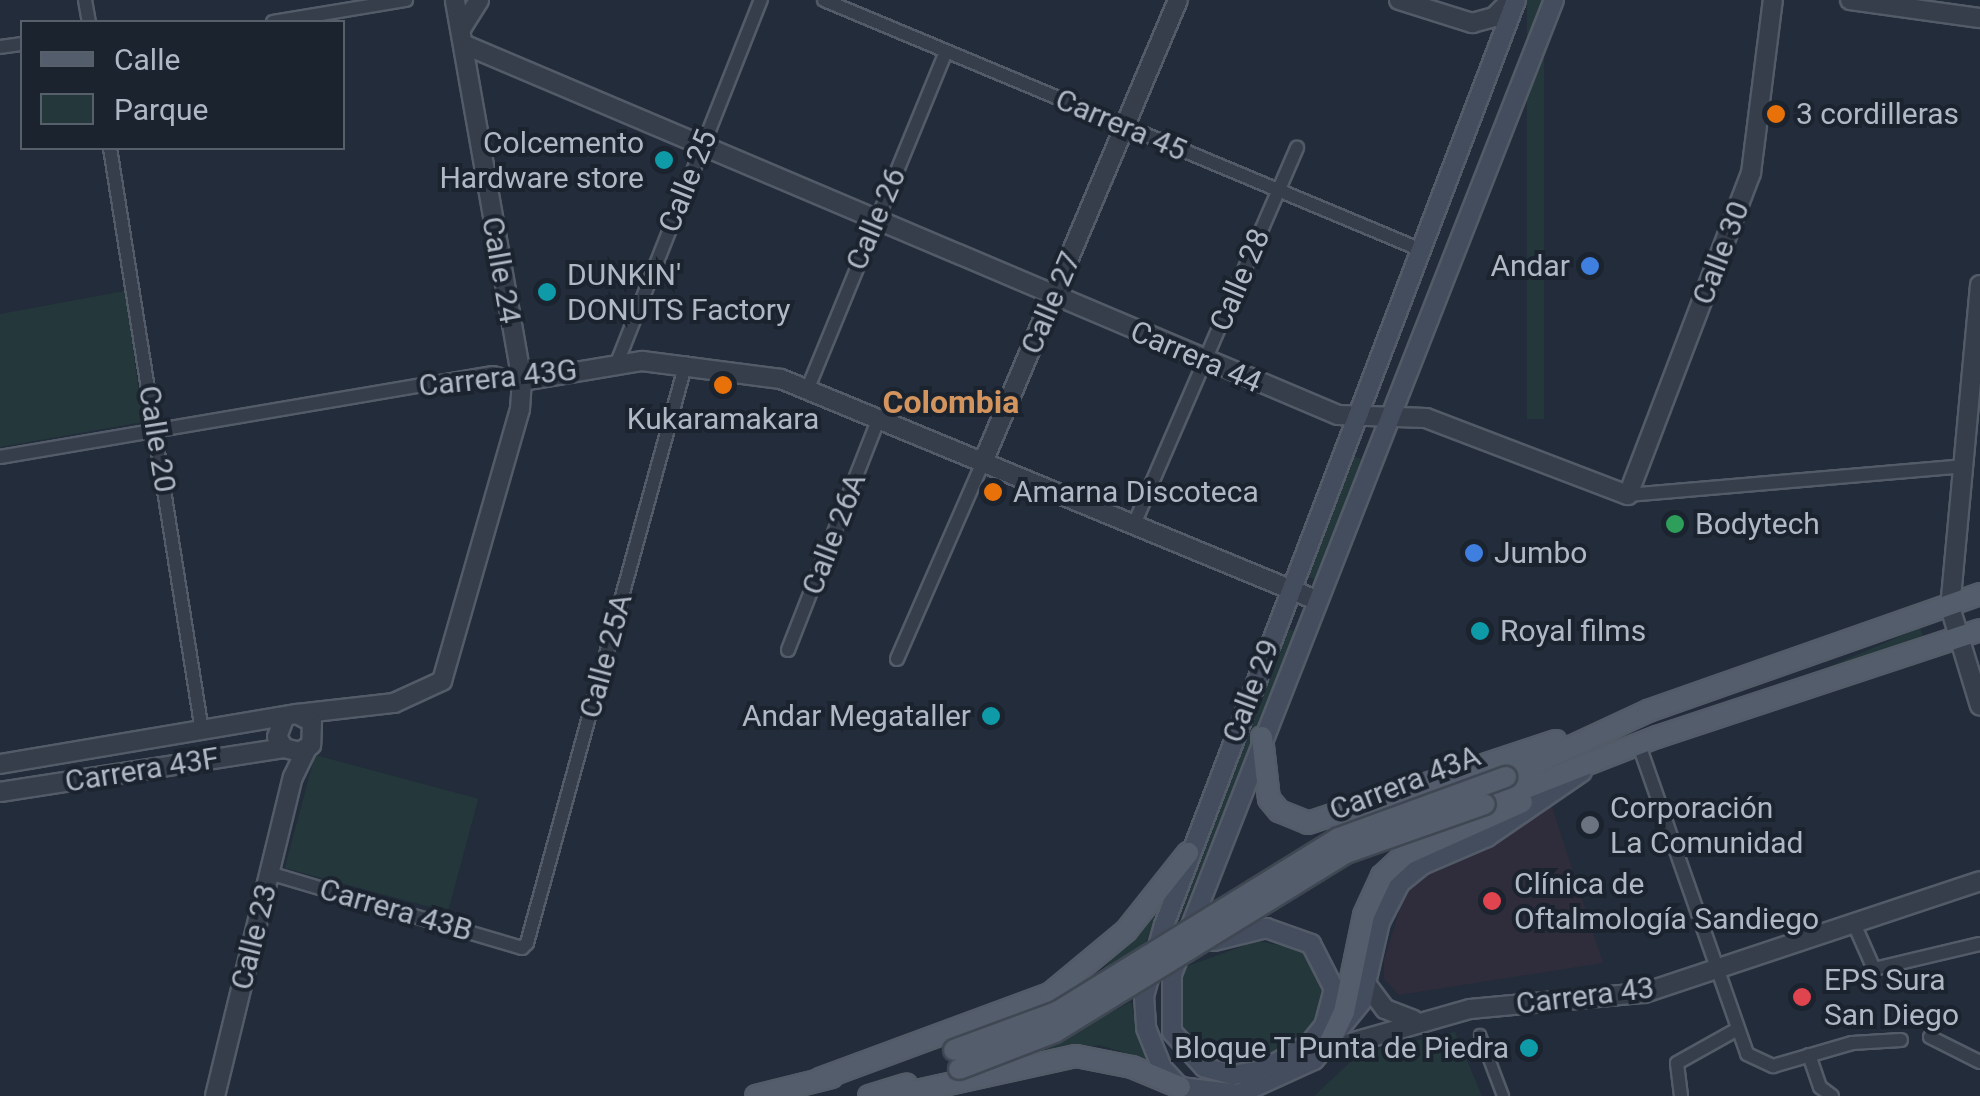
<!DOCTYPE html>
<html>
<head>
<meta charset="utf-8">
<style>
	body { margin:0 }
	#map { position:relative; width:1980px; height:1096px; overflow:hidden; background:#222c3a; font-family:Roboto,sans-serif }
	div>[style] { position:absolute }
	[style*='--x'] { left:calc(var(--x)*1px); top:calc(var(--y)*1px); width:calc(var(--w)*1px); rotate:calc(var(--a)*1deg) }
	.medical>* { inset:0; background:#2f2d3c }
	.green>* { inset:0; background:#24383b; transform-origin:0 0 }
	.roads { filter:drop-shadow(2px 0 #535b68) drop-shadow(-2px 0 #535b68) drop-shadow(0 2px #535b68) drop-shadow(0 -2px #535b68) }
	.pedestrian>* { height:10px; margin:-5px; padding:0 5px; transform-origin:5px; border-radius:5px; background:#353e4a }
	.minor>* { height:12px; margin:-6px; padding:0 6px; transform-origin:6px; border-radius:6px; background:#353e4a }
	.tertiary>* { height:18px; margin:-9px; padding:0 9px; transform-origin:9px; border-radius:9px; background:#353e4a }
	.secondary>* { height:18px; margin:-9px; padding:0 9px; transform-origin:9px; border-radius:9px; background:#434d5d }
	.primary>* { height:20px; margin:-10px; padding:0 10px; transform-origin:10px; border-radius:10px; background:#535d6b }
	.bridges { filter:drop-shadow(2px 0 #3f4753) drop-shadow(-2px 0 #3f4753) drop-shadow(0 2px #3f4753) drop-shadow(0 -2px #3f4753) }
	.primary-bridge>* { height:20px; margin:-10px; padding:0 10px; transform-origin:10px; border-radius:10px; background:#535d6b }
	.dots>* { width:28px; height:28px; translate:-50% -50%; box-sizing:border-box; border:5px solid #1b232f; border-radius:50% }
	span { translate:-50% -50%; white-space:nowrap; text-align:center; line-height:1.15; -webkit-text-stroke:8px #1b232f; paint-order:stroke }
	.poi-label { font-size:30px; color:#b0b8c6 }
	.left { translate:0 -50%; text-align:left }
	.right { translate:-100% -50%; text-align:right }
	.street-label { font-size:30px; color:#b0b8c6 }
	.neighbourhood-label { font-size:32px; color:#d4945e; font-weight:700 }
	.legend { position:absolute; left:20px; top:20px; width:325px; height:130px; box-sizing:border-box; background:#1b232f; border:2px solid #575f6b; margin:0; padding:12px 18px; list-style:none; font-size:30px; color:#b0b8c6 }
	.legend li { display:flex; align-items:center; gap:20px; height:50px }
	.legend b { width:50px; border:2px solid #575f6b }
</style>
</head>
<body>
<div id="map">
	<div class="medical">
		<i style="clip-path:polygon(1551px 804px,1603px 963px,1399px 995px,1384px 979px,1384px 960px,1407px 886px,1418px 873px,1501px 837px)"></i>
	</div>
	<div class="green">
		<i style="left:1527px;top:0;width:17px;height:419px"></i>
		<i style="clip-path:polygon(125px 291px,143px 422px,0 447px,0 314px)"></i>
		<i style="left:1353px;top:456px;width:9px;height:129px;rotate:21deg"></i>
		<i style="left:1286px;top:628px;width:11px;height:315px;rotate:22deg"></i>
		<i style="left:1920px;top:628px;width:8px;height:274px;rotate:67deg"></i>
		<i style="left:315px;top:755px;width:169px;height:117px;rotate:15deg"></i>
		<i style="clip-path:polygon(1160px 906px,1145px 945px,1099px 973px)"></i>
		<i style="clip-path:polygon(1257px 941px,1304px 950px,1329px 989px,1317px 1028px,1298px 1046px,1233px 1066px,1210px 1058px,1182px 1033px,1178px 993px,1185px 967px)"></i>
		<i style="clip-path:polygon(1131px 1002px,1147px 1059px,1099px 1045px,1029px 1056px)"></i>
		<i style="clip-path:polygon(1455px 1032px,1482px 1096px,1314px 1096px,1360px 1053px)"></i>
	</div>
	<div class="roads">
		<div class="pedestrian">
			<i style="--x:1480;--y:1035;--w:65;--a:69.3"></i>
		</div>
		<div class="minor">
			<i style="--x:85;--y:0;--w:22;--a:80"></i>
			<i style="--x:824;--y:0;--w:645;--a:22.71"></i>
			<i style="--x:273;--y:22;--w:135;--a:-9.4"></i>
			<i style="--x:0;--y:47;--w:22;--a:-8"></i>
			<i style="--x:110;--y:148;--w:590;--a:81.03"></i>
			<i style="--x:617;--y:363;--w:391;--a:-68.4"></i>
			<i style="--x:808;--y:388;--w:364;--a:-67.7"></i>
			<i style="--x:0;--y:457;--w:500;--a:-9.67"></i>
			<i style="--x:493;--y:373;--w:30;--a:15"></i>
			<i style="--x:1628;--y:495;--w:336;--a:-4.9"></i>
			<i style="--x:1135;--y:522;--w:408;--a:-66.6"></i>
			<i style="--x:788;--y:650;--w:249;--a:-68.6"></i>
			<i style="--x:897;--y:659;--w:215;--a:-66.4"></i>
			<i style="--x:1639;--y:745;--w:327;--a:70.7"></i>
			<i style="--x:1747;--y:1054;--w:29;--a:25"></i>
			<i style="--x:1773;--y:1066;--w:82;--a:-16.2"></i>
			<i style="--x:1852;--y:1043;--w:49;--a:-3.5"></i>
			<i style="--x:269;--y:873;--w:264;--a:16.5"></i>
			<i style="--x:522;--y:948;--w:7;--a:-45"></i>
			<i style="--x:527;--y:943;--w:601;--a:-74.67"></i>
			<i style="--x:1855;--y:926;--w:47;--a:66.2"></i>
			<i style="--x:1874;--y:969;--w:109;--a:-13.3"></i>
			<i style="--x:1930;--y:1037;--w:56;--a:26.6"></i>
			<i style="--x:1809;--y:1055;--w:34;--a:71"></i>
			<i style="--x:1820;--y:1087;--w:15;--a:37"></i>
			<i style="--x:1681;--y:1096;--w:33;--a:-97"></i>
			<i style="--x:1677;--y:1063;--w:68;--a:-29.2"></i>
		</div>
		<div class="tertiary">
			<i style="--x:1399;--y:0;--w:77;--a:17.5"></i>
			<i style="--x:1472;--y:23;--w:23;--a:-15"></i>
			<i style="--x:1494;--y:17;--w:24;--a:-45"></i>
			<i style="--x:1850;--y:0;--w:131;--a:7.9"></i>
			<i style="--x:461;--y:29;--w:34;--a:-58"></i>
			<i style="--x:463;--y:44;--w:950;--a:22.98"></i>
			<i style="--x:1338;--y:415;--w:88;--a:2"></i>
			<i style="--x:1426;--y:418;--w:216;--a:20.9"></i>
			<i style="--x:1628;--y:495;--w:345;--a:-69.1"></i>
			<i style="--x:1751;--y:173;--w:174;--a:-82.8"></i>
			<i style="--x:1980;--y:285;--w:323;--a:95.3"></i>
			<i style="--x:1950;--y:607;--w:103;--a:73.1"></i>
			<i style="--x:522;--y:381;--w:122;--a:-9.5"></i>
			<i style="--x:642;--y:361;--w:140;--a:7.4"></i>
			<i style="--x:781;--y:379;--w:579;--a:22.44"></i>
			<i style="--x:983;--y:462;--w:501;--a:-67.12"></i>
			<i style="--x:297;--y:714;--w:98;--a:-6.5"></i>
			<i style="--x:394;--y:703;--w:53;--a:-24.6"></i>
			<i style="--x:442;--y:681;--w:283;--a:-74"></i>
			<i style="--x:520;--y:409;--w:28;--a:-86"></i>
			<i style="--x:522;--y:381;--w:387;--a:-100"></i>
			<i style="--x:0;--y:764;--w:301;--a:-9.6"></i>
			<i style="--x:297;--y:714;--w:17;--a:28"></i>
			<i style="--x:312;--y:722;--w:23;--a:92"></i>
			<i style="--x:311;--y:745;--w:13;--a:148"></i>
			<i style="--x:300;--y:752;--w:16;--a:-166"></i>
			<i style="--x:284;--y:748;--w:13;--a:-122"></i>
			<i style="--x:277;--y:737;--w:19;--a:-69"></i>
			<i style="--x:0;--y:792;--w:287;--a:-8.8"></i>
			<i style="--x:1367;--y:985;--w:30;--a:53"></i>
			<i style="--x:1385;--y:1009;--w:30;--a:21"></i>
			<i style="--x:1326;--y:1050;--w:150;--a:-15.9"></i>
			<i style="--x:1470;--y:1009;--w:175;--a:-5.3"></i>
			<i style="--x:1644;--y:993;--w:354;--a:-18.4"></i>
			<i style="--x:215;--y:1096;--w:328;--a:-76.3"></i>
			<i style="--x:293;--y:777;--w:30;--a:-64"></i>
		</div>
		<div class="secondary">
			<i style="--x:1516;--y:0;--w:990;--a:110.83"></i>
			<i style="--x:1164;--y:925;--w:74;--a:105.7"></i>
			<i style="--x:1144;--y:996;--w:32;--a:86"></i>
			<i style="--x:1146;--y:1028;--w:43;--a:68.2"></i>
			<i style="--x:1162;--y:1068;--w:26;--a:47"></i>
			<i style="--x:1180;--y:1087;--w:59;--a:6.8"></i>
			<i style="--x:1239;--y:1094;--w:82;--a:-24.4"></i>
			<i style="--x:1314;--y:1060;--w:76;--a:-50.9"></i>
			<i style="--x:1362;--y:1001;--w:81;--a:-77.2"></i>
			<i style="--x:1380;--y:922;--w:44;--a:-62.9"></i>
			<i style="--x:1400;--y:883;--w:28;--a:-39"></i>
			<i style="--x:1422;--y:865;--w:71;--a:-23.3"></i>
			<i style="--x:1487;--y:837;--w:115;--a:-34.4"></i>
			<i style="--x:1214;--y:941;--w:54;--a:-14"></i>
			<i style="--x:1266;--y:928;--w:48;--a:19.6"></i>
			<i style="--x:1311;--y:944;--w:51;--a:62.9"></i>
			<i style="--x:1334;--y:989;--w:38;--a:105"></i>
			<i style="--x:1324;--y:1026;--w:22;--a:129"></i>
			<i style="--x:1310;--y:1043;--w:53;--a:149.6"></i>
			<i style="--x:1264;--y:1070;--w:31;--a:171"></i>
			<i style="--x:1233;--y:1075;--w:30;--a:-165"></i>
			<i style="--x:1204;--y:1067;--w:47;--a:-132.4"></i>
			<i style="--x:1172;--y:1032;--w:58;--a:-90"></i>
			<i style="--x:1172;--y:974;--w:1046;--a:-68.59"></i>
		</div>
		<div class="primary">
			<i style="--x:1262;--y:737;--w:62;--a:83.6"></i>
			<i style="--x:1269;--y:799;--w:16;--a:50"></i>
			<i style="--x:1279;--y:811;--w:31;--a:22"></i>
			<i style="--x:1308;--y:823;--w:261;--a:-18.3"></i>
			<i style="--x:1506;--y:777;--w:157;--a:-24.9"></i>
			<i style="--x:1648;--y:711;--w:352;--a:-19.4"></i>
			<i style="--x:1485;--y:804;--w:185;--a:-21.3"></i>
			<i style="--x:1657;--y:737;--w:340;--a:-18.3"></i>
			<i style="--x:1326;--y:1050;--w:42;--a:-64.7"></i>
			<i style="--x:1344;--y:1012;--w:99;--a:-78.3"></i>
			<i style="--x:1364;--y:915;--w:43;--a:-65.2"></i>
			<i style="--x:1382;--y:876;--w:33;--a:-43"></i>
			<i style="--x:1406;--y:854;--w:127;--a:-24.1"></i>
			<i style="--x:820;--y:1079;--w:245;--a:-20.3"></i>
			<i style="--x:1050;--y:994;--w:99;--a:-39.7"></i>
			<i style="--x:1126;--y:931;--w:100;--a:-51.5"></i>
			<i style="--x:756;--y:1096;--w:78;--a:-14"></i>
			<i style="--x:869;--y:1096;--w:39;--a:-17"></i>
			<i style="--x:894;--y:1096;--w:186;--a:-12.4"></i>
			<i style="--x:1076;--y:1056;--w:57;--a:11.1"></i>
			<i style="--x:1132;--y:1067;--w:52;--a:22.6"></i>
		</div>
	</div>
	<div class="bridges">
		<div class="primary-bridge">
			<i style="--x:954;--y:1050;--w:110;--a:-20.3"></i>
			<i style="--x:1057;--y:1012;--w:331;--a:-31.7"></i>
			<i style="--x:1339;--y:838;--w:178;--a:-20.1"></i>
			<i style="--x:959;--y:1069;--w:103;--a:-21.1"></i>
			<i style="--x:1055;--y:1032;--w:342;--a:-31.6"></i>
			<i style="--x:1346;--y:853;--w:147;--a:-19.4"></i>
		</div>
	</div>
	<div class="dots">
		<i style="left:1776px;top:114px;background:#e8710a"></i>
		<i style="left:664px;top:160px;background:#0f9aa8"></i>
		<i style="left:1590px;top:266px;background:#3f7fe0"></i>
		<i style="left:547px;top:292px;background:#0f9aa8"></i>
		<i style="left:723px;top:385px;background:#e8710a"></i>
		<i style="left:993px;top:492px;background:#e8710a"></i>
		<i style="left:1675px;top:524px;background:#2e9e5b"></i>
		<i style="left:1474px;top:553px;background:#3f7fe0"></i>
		<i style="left:1480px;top:631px;background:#0f9aa8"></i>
		<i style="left:991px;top:716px;background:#0f9aa8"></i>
		<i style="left:1590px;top:825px;background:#6b7280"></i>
		<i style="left:1492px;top:901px;background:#e0444e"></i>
		<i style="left:1802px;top:997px;background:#e0444e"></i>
		<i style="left:1529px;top:1048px;background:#0f9aa8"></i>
	</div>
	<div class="poi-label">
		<span class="left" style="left:1796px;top:114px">3 cordilleras</span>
		<span class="right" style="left:644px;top:160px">Colcemento<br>Hardware store</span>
		<span class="right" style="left:1570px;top:266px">Andar</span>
		<span class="left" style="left:567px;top:292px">DUNKIN'<br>DONUTS Factory</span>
		<span style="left:723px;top:419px">Kukaramakara</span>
		<span class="left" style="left:1013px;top:492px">Amarna Discoteca</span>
		<span class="left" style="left:1695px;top:524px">Bodytech</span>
		<span class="left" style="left:1494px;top:553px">Jumbo</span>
		<span class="left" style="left:1500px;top:631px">Royal films</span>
		<span class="right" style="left:971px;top:716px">Andar Megataller</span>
		<span class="left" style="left:1610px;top:825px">Corporación<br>La Comunidad</span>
		<span class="left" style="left:1514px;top:901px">Clínica de<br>Oftalmología Sandiego</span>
		<span class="left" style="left:1824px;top:997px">EPS Sura<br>San Diego</span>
		<span class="right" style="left:1509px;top:1048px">Bloque T Punta de Piedra</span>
	</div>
	<div class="street-label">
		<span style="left:1121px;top:125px;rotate:23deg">Carrera 45</span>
		<span style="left:688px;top:181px;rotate:-68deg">Calle 25</span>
		<span style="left:876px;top:219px;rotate:-67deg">Calle 26</span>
		<span style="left:1721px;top:253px;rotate:-69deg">Calle 30</span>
		<span style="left:501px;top:270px;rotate:80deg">Calle 24</span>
		<span style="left:1240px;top:280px;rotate:-67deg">Calle 28</span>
		<span style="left:1051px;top:303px;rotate:-67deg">Calle 27</span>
		<span style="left:1196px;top:357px;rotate:23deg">Carrera 44</span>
		<span style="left:498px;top:378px;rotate:-6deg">Carrera 43G</span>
		<span style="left:157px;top:439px;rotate:81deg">Calle 20</span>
		<span style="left:834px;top:534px;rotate:-69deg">Calle 26A</span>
		<span style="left:606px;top:656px;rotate:-75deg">Calle 25A</span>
		<span style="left:1251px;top:691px;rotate:-69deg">Calle 29</span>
		<span style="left:142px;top:770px;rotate:-9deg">Carrera 43F</span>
		<span style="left:1405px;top:783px;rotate:-21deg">Carrera 43A</span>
		<span style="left:396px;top:910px;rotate:16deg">Carrera 43B</span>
		<span style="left:254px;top:937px;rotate:-76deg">Calle 23</span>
		<span style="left:1585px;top:996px;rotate:-7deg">Carrera 43</span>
	</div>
	<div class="neighbourhood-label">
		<span style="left:951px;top:402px">Colombia</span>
	</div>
	<ul class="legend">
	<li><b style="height:12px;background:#535d6b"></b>Calle</li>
	<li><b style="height:28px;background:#24383b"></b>Parque</li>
	</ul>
</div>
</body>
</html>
